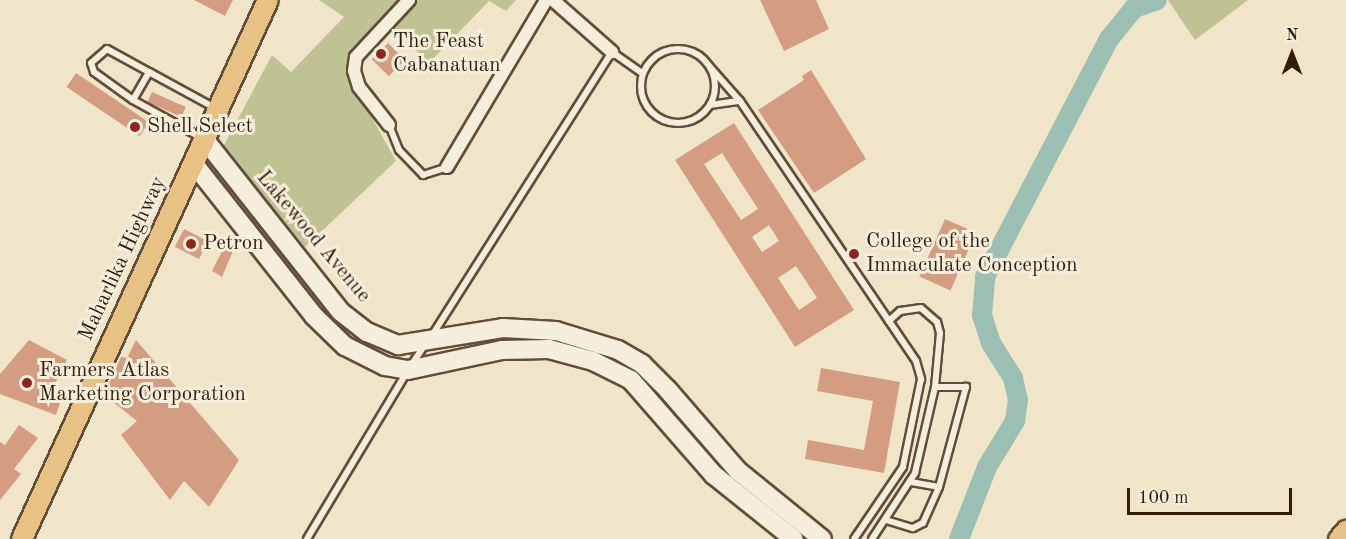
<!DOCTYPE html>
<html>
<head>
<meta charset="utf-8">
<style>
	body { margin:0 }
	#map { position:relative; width:1346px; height:539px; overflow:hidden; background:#f1e5c9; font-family:"Old Standard TT",serif }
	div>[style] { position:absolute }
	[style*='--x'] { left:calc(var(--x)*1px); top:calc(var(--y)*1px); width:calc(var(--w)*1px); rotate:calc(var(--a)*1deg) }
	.green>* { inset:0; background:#bfc393 }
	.river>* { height:20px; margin:-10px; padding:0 10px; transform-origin:10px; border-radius:10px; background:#9bbfb3 }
	.building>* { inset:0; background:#d49d81; transform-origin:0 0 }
	.roads { filter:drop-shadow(2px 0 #624e38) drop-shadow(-2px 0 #624e38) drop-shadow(0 2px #624e38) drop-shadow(0 -2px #624e38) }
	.service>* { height:6px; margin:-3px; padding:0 3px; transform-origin:3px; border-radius:3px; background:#f6eedc }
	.service>.ring { margin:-3px; padding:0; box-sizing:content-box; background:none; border:6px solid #f6eedc; border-radius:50% }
	.minor>* { height:12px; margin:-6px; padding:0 6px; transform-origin:6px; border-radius:6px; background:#f6eedc }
	.secondary>* { height:18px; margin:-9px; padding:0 9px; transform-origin:9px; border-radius:9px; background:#f6eedc }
	.primary>* { height:20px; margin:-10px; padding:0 10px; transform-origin:10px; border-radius:10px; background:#e8c284 }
	.trunk>* { height:21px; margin:-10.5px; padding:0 10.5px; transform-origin:10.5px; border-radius:10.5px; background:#e8c284 }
	.dots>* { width:16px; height:16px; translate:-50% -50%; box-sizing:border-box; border:3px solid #f6eedc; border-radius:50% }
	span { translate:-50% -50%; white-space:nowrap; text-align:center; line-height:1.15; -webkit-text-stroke:6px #f6eedc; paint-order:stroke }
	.poi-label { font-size:21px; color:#331c08 }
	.left { translate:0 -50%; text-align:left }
	.street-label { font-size:21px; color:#331c08 }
	.north { position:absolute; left:1262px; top:24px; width:60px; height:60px; -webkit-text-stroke:4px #f6eedc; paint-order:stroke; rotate:0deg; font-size:16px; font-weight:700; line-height:24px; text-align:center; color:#331c08 }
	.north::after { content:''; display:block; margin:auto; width:21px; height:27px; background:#331c08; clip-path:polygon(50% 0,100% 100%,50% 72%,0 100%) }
	.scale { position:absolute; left:1127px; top:488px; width:165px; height:27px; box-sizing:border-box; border:3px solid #331c08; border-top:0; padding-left:8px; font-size:18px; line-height:21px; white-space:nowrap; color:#331c08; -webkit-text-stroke:4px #f6eedc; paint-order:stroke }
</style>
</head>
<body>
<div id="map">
	<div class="green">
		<i style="clip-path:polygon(319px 0,516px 0,506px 11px,489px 1px,429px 63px,382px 18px,350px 51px,349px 70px,356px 89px,396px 161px,305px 247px,223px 147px,272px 55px,291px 72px,344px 17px)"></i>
		<i style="clip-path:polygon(1168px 0,1248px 0,1195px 40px)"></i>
	</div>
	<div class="river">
		<i style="--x:959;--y:539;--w:77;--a:-68.7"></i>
		<i style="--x:987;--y:467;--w:54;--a:-58.7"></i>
		<i style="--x:1015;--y:421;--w:21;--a:-82"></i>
		<i style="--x:1018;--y:400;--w:23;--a:-103"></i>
		<i style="--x:1013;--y:378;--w:41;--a:-122.2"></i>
		<i style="--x:991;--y:343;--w:29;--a:-108"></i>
		<i style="--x:982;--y:315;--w:38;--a:-85"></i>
		<i style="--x:985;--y:277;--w:268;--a:-62.5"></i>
		<i style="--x:1109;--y:39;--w:40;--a:-51"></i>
		<i style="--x:1134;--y:8;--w:24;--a:-19"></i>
	</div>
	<div class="building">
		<i style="clip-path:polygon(194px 0,233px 0,225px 16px)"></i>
		<i style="clip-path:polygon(760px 0,816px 0,829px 29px,784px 51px)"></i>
		<i style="left:388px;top:43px;width:24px;height:23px;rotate:45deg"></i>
		<i style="clip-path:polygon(811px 70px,866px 159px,814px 193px,758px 110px,804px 80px,802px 76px)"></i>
		<i style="left:76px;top:73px;width:88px;height:17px;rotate:34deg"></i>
		<i style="left:152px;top:92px;width:37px;height:11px;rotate:24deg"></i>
		<i style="clip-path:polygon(evenodd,734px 123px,854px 310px,795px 347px,675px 160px,734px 123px,722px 153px,758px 209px,741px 220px,704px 164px,722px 153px,734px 123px,769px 225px,779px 241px,762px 252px,752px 237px,769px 225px,734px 123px,796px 266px,817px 298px,799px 310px,778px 278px,796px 266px)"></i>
		<i style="left:945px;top:219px;width:34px;height:63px;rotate:24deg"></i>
		<i style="left:184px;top:229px;width:27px;height:20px;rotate:27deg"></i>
		<i style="clip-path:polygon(224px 247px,233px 251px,222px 277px,212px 271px)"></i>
		<i style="clip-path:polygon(29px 340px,67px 360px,50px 393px,62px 397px,56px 415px,0 394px,0 374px)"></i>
		<i style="clip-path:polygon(136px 340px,239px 460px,209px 507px,184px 481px,170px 500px,121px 435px,137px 421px,104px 395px,121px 357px,127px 358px)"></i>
		<i style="clip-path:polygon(821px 368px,900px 382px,884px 473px,805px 459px,808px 440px,864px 450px,873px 401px,817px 391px)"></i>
		<i style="clip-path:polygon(19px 425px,38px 438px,14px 469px,21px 474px,0 500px,0 442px,5px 445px)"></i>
	</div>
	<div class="roads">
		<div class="service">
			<i class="ring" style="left:641px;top:49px;width:68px;height:68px"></i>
			<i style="--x:710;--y:67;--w:45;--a:48.6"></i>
			<i style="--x:740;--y:101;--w:314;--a:55.9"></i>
			<i style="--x:916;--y:361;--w:19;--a:74"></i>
			<i style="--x:921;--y:379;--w:90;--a:101.6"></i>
			<i style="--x:903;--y:467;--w:87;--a:124.2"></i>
			<i style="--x:133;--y:100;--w:48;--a:-144.3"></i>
			<i style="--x:94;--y:72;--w:9;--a:-108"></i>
			<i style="--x:91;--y:63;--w:21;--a:-41"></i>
			<i style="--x:107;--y:49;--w:48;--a:28.7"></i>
			<i style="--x:710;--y:105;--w:30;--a:-8"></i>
			<i style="--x:389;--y:125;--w:27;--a:68"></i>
			<i style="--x:399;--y:150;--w:35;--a:46"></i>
			<i style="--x:423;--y:175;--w:25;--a:-18"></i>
			<i style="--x:202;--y:138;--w:79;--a:-151.2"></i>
			<i style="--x:133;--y:100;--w:32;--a:-60"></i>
			<i style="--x:149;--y:72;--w:75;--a:28.6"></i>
			<i style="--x:431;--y:337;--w:338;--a:-57.6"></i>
			<i style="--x:612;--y:52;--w:37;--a:35"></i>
			<i style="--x:412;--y:364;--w:23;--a:-56"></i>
			<i style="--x:911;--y:482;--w:28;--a:10"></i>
			<i style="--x:886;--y:520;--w:28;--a:17"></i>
			<i style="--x:913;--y:528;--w:11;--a:-27"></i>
			<i style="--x:923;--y:523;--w:39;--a:-66"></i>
			<i style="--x:939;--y:487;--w:104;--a:-74.9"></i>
			<i style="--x:966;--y:387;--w:31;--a:180"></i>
			<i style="--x:307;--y:539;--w:195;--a:-59.1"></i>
			<i style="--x:872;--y:539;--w:79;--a:-56.9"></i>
			<i style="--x:915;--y:473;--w:88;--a:-76.9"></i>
			<i style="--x:935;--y:387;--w:54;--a:-84.7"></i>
			<i style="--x:940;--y:333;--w:11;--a:-105"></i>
			<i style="--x:937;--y:322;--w:21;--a:-139"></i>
			<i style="--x:921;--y:308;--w:21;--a:172"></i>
			<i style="--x:900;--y:311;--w:15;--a:138"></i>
		</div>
		<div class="minor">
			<i style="--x:553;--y:0;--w:79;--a:41.4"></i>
			<i style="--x:389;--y:125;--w:48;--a:-128.3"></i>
			<i style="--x:359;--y:87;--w:17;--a:-107"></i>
			<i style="--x:354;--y:71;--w:14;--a:-82"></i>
			<i style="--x:356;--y:57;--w:78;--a:-47.1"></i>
			<i style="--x:447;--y:167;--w:194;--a:-59.3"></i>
		</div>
		<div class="secondary">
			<i style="--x:205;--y:140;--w:219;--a:51.7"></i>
			<i style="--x:341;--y:312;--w:33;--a:38"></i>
			<i style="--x:367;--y:332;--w:34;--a:23"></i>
			<i style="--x:398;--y:345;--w:106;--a:-9.2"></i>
			<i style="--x:503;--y:328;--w:53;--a:3.2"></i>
			<i style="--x:556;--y:331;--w:65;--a:17"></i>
			<i style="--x:618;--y:350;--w:28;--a:30"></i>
			<i style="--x:642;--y:364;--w:35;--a:45"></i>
			<i style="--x:667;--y:389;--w:108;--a:49.1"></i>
			<i style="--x:738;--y:471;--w:108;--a:39"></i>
			<i style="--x:194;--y:164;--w:194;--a:51.7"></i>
			<i style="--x:314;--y:316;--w:43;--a:44.1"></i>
			<i style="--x:345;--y:346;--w:45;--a:26.6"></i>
			<i style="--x:385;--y:366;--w:23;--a:10"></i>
			<i style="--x:408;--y:370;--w:96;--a:-12"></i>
			<i style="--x:502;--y:350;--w:47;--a:-1.2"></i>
			<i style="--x:549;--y:349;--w:46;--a:15.3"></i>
			<i style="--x:593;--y:361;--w:42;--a:26.6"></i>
			<i style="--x:631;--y:380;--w:126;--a:48.9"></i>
			<i style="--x:714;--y:475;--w:102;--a:38.7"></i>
		</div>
		<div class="primary">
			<i style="--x:22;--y:539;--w:592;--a:-65.47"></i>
		</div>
		<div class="trunk">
			<i style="--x:1339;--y:539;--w:11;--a:-49"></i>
		</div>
	</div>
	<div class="dots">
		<i style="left:381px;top:54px;background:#8f2418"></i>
		<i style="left:135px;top:127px;background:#8f2418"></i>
		<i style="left:191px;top:244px;background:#8f2418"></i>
		<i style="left:854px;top:254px;background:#8f2418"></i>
		<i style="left:27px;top:383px;background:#8f2418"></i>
	</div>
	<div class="poi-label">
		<span class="left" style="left:393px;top:54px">The Feast<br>Cabanatuan</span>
		<span class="left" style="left:147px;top:127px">Shell Select</span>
		<span class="left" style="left:866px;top:254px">College of the<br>Immaculate Conception</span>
		<span class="left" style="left:203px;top:244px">Petron</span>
		<span class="left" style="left:39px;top:383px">Farmers Atlas<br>Marketing Corporation</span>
	</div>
	<div class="street-label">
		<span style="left:313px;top:237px;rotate:50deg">Lakewood Avenue</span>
		<span style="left:123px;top:259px;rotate:-65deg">Maharlika Highway</span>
	</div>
	<div class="north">N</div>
	<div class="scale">100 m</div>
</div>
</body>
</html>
